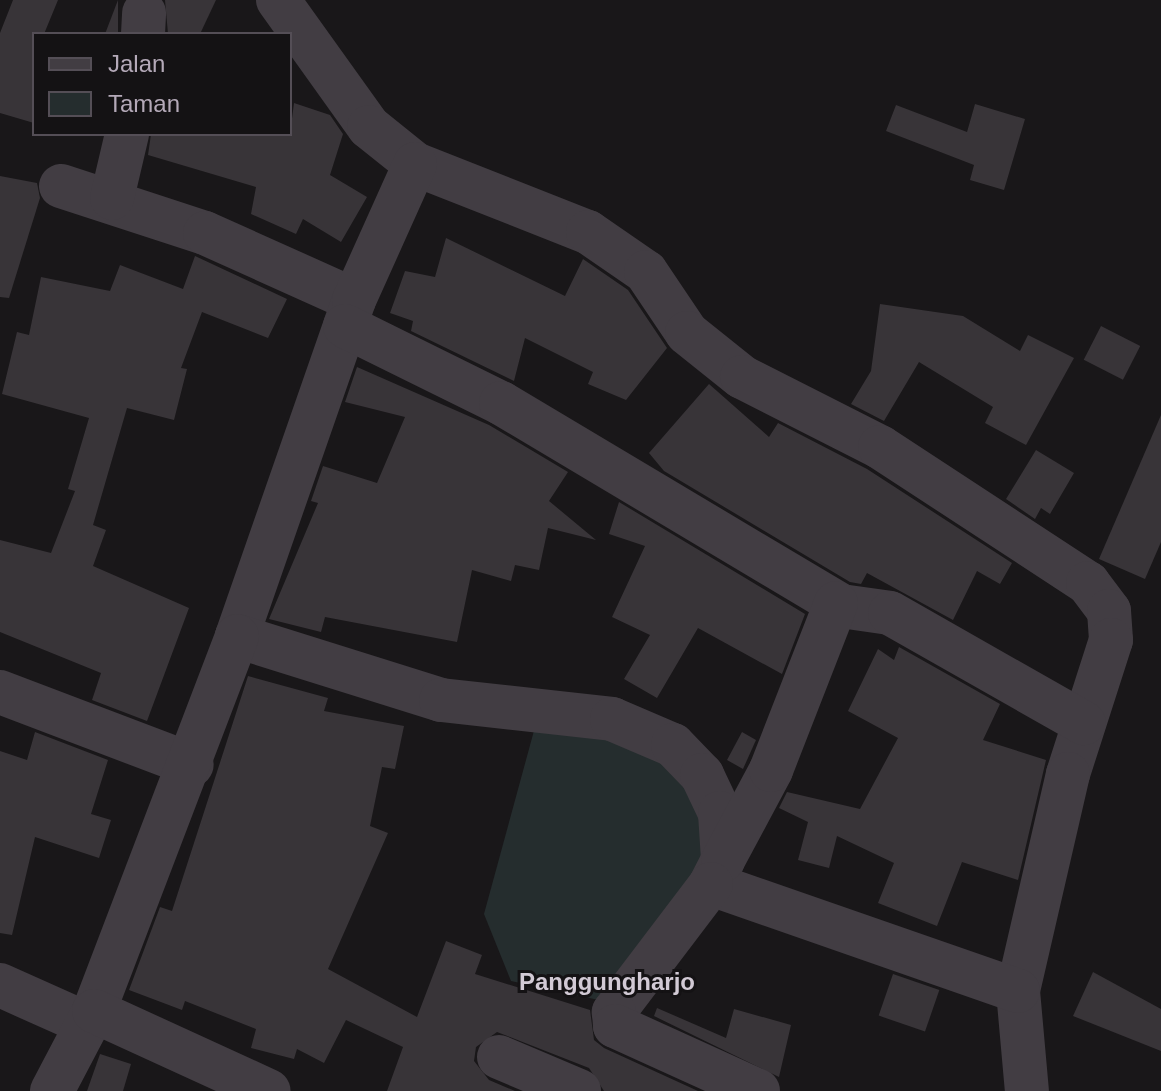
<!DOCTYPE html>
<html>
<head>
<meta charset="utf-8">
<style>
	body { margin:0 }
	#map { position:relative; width:1161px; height:1091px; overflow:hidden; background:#191719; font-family:Arial,sans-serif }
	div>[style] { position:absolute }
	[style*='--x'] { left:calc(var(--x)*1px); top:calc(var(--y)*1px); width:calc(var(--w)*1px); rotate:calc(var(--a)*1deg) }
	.green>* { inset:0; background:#252d2e }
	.building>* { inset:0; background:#383438; transform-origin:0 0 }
	.minor>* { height:44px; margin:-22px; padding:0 22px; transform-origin:22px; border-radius:22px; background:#423d43 }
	span { translate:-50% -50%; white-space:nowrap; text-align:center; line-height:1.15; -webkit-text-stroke:6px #141214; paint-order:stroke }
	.quarter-label { font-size:24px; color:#d2cad5; font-weight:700 }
	.legend { position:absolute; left:32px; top:32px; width:260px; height:104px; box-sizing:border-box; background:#141214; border:2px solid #544e56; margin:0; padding:10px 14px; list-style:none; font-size:24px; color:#b4a9b8 }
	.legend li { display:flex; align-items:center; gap:16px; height:40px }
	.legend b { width:40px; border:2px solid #544e56 }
</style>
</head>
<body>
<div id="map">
	<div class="green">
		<i style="clip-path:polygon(541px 705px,713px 767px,706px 861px,608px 1002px,511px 981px,484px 914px)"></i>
	</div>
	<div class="building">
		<i style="clip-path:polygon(13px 0,58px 0,44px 34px,34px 34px,34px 123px,0 113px,0 33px)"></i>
		<i style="clip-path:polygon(118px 0,118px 34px,105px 34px)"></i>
		<i style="clip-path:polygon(165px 0,216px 0,200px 34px,168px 34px)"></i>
		<i style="clip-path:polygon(294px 103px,330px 115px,343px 134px,330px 175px,367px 197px,341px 242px,303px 219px,296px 234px,251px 214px,256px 187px,148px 155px,151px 134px,290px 134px)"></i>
		<i style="clip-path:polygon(975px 104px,1025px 119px,1004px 190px,970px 180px,974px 165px,886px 131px,896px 105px,967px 132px)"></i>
		<i style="clip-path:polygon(0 176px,37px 183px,40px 198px,9px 298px,0 297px)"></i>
		<i style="clip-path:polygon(446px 238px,565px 296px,583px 259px,628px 290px,667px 348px,626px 400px,588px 384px,593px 372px,525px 338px,514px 381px,411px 331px,413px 321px,390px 313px,405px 271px,435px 277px)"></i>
		<i style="clip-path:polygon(195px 256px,287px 299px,268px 338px,202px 312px,181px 368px,187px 369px,174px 420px,127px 408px,93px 525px,106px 530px,93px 566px,189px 608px,147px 721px,92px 700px,101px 673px,0 632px,0 540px,51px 553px,75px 491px,68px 489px,89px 418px,2px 394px,17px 332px,29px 335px,41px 277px,110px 291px,120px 265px,183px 289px)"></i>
		<i style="clip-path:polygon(880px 304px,963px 316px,1020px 351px,1028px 335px,1074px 358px,1026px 445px,985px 423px,993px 407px,919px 362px,884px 421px,851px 404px,871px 371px)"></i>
		<i style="left:1101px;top:326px;width:44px;height:38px;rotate:27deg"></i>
		<i style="clip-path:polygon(357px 367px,489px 425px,568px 472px,549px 501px,596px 540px,548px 528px,539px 570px,515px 565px,511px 581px,472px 570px,457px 642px,325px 617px,321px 632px,269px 619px,318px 503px,311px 501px,323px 466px,377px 483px,405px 417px,345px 402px)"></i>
		<i style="clip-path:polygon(709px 384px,769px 437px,778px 423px,867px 469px,1012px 563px,1000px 584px,977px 571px,953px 620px,867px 573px,861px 584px,850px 582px,664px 471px,649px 453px)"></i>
		<i style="clip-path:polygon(1161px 415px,1161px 542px,1145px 579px,1099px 559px)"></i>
		<i style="clip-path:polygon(1036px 450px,1074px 473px,1050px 514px,1041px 508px,1035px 519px,1006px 499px)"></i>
		<i style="clip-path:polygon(619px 502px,805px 614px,782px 674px,698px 628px,657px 698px,624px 679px,650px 635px,612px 617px,645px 546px,609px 534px)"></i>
		<i style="clip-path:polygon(899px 647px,1000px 704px,983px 740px,1046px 760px,1018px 880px,962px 862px,937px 926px,878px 903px,894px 863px,837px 836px,829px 868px,798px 860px,808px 822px,779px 808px,787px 792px,860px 809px,898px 738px,848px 711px,878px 649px,894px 660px)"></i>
		<i style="clip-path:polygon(248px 676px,328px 698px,324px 711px,404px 726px,395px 769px,382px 767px,370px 826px,388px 833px,328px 969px,417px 1017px,446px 941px,482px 955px,475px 974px,590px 1010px,594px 1040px,604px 1048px,698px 1091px,604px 1091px,589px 1068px,497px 1032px,476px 1047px,474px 1061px,489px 1080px,515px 1091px,387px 1091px,403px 1047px,346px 1020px,324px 1063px,297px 1049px,294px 1059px,251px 1048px,256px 1029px,185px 1001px,182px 1010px,129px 990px,160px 907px,172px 911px)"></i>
		<i style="clip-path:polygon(35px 732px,108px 760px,91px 814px,111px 820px,99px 858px,35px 837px,12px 935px,0 933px,0 751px,27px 760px)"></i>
		<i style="clip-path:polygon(742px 732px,756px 740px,743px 769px,727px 760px)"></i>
		<i style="clip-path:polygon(1093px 972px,1161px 1009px,1161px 1051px,1073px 1016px)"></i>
		<i style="left:893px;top:974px;width:49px;height:44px;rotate:19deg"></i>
		<i style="clip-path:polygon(657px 1008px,726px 1038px,734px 1009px,791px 1025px,779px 1077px,654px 1016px)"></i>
		<i style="clip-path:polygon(100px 1054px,131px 1064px,123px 1091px,87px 1091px)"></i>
	</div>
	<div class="minor">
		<i style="--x:278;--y:0;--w:156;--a:54.4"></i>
		<i style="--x:369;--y:127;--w:59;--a:38.8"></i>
		<i style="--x:415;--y:164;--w:186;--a:21.5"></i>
		<i style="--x:588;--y:232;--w:70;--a:34.6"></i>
		<i style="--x:646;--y:272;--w:73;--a:56.1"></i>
		<i style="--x:687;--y:333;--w:70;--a:38.7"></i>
		<i style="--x:742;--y:377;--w:155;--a:26.9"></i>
		<i style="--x:880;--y:447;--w:249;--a:33.2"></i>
		<i style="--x:1088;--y:583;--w:35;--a:53"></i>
		<i style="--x:1109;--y:611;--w:29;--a:86"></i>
		<i style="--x:1111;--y:640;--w:141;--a:107.8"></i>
		<i style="--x:1068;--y:774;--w:223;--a:103"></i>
		<i style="--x:1018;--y:991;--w:100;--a:84.9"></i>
		<i style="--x:143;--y:34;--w:21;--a:-87"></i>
		<i style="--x:61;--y:186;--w:151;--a:18.1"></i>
		<i style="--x:205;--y:233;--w:163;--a:24.2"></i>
		<i style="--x:354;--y:300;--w:356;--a:109.2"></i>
		<i style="--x:237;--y:636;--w:214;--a:17.4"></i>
		<i style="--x:441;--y:700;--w:172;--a:6.3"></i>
		<i style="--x:612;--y:719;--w:66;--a:23.1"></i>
		<i style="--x:673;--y:745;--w:42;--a:46"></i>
		<i style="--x:702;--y:775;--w:42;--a:64.7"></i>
		<i style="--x:720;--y:813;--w:47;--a:86.3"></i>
		<i style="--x:723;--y:860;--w:27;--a:117"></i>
		<i style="--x:711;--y:884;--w:325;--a:19.2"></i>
		<i style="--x:112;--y:198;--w:66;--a:-76.8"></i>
		<i style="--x:354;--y:300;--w:149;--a:-65.8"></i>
		<i style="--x:345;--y:326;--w:174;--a:26.3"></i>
		<i style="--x:501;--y:403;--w:396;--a:30.8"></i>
		<i style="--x:841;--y:606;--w:49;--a:8.1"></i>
		<i style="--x:890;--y:613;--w:223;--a:29.6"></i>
		<i style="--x:0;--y:692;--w:205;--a:20.8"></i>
		<i style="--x:723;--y:860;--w:102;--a:-61.9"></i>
		<i style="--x:771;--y:770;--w:179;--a:-68.7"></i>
		<i style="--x:711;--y:884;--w:161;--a:127.2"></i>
		<i style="--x:614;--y:1012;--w:14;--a:86"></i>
		<i style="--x:615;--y:1026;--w:157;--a:24.4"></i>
		<i style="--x:0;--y:985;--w:95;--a:24.1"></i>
		<i style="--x:94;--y:1011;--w:401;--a:-69.1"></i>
		<i style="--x:499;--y:1057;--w:87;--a:23"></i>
		<i style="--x:52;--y:1091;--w:90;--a:-62.3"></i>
		<i style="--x:94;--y:1011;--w:192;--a:24.6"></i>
	</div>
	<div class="quarter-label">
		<span style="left:607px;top:982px">Panggungharjo</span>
	</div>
	<ul class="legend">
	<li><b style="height:10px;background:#423d43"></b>Jalan</li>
	<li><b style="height:22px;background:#252d2e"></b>Taman</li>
	</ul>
</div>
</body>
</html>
